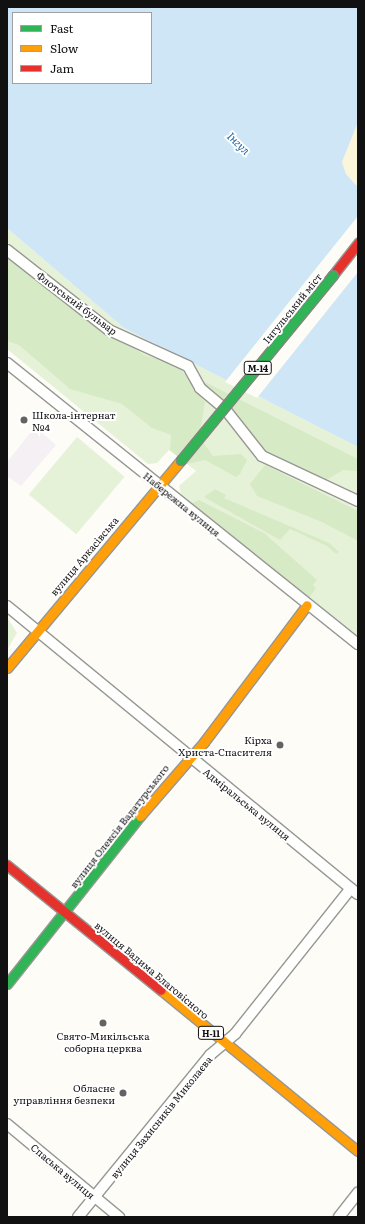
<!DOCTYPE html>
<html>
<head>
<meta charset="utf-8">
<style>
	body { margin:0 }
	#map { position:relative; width:365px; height:1224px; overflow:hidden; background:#fdfcf7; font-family:Literata,serif }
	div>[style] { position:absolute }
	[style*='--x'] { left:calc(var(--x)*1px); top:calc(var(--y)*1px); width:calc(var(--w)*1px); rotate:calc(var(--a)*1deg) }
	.industrial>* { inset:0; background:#f5f0f3 }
	.green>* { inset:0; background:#e6f2d8; transform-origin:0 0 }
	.forest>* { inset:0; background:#d6eac6 }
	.sand>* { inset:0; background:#fbf5da }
	.water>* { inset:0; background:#cee6f6 }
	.pier>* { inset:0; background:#fdfcf7 }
	.roads { filter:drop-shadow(1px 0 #979795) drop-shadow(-1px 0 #979795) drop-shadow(0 1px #979795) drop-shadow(0 -1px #979795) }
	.street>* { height:10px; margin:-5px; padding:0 5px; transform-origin:5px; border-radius:5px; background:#fffffe }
	.fast>* { height:9px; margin:-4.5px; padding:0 4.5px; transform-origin:4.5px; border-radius:4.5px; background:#30b455 }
	.slow>* { height:9px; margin:-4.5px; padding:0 4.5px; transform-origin:4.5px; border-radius:4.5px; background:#ff9f0a }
	.jam>* { height:9px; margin:-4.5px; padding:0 4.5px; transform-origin:4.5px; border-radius:4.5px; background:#e5322d }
	.bridges { filter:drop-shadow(1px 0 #858482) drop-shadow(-1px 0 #858482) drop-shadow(0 1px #858482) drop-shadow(0 -1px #858482) }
	.fast-bridge>* { height:9px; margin:-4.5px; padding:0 4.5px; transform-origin:4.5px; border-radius:4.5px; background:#30b455 }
	.dots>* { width:11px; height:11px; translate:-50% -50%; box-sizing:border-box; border:2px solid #fff; border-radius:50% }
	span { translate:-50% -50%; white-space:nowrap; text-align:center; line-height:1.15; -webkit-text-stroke:4px #fff; paint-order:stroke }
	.shield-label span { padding:1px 3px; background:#fff; border:1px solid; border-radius:3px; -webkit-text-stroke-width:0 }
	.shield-label { font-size:9px; color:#111; font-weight:700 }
	.street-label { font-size:10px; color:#111 }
	.poi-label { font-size:10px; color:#111 }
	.left { translate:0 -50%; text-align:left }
	.right { translate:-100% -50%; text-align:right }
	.water-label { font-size:11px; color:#1a62a3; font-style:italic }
	.frame { position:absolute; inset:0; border:8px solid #111; pointer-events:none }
	.legend { position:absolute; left:12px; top:12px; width:140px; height:72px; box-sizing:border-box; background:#fff; border:1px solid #a0a0a0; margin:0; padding:5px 7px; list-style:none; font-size:12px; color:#111 }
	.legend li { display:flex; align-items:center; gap:8px; height:20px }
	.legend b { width:20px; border:1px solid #a0a0a0 }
</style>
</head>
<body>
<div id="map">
	<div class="industrial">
		<i style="clip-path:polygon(35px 427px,56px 445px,21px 486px,7px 476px,7px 462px)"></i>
	</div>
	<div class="green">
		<i style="clip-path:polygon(7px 228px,124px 328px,358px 447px,358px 636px,181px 494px,179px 486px,196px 471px,169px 450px,157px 463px,148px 464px,7px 349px)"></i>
		<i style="left:77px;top:437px;width:62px;height:75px;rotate:40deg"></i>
		<i style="clip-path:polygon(7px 617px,17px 633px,7px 650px)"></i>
	</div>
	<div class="forest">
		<i style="clip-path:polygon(7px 255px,68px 306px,73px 306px,144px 355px,178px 365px,205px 402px,199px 437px,213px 456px,241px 454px,247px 460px,240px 474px,236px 477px,205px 460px,187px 464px,170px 450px,171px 435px,152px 428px,122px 404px,70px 389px,19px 345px,7px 341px)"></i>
		<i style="clip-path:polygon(205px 382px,358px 459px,358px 471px,343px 470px,325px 481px,264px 453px,202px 385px)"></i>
		<i style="clip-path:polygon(265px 465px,358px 511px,358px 541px,322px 522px,257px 496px,250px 484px)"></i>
		<i style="clip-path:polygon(215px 489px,226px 495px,224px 498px,329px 543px,339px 552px,336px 554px,327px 546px,290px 529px,280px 540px,204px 497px)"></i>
		<i style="clip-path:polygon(199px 500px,264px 533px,317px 580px,313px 585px,316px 588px,309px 598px,192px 503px)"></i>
	</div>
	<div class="sand">
		<i style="clip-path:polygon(358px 122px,358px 185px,357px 185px,346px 174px,342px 162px)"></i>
	</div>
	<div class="water">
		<i style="clip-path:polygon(evenodd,7px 7px,358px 7px,358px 122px,342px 162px,346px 174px,358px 187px,358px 447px,124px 328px,7px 228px,7px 7px,13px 13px,151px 13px,151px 83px,13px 83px,13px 13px)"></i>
	</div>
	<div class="pier">
		<i style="clip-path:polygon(358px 216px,358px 272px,257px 398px,225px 382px)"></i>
	</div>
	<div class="roads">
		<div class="street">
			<i style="--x:7;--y:250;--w:130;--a:38.1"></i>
			<i style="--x:109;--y:330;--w:87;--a:24.5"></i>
			<i style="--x:188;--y:366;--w:25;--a:61"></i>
			<i style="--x:200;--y:388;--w:33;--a:40"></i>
			<i style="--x:225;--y:409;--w:60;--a:51.8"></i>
			<i style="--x:262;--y:456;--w:106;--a:25.1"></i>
			<i style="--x:7;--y:363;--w:450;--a:38.7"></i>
			<i style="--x:7;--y:606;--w:454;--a:39.4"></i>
			<i style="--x:7;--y:1124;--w:146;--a:39.7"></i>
			<i style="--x:78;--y:1217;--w:209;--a:-50.8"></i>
			<i style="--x:210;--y:1055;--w:33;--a:-40"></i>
			<i style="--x:235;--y:1034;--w:186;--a:-51.5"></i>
			<i style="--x:339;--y:1217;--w:31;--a:-52"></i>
		</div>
		<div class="fast">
			<i style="--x:7;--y:984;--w:214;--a:-51.6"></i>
		</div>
		<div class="slow">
			<i style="--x:7;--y:668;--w:271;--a:-50.1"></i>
			<i style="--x:140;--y:816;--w:98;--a:-49.1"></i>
			<i style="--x:204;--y:742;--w:171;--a:-53.1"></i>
			<i style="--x:161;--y:990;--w:254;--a:39.3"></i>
		</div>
		<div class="jam">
			<i style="--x:333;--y:275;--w:41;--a:-52"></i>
			<i style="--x:7;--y:865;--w:198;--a:39.1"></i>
		</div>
	</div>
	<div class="bridges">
		<div class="fast-bridge">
			<i style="--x:181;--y:460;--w:239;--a:-50.6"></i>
		</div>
	</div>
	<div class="dots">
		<i style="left:24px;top:420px;background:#646362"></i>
		<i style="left:280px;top:745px;background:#646362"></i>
		<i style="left:103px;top:1023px;background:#646362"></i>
		<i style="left:123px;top:1093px;background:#646362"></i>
	</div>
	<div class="shield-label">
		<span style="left:258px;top:368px">М-14</span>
		<span style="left:211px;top:1033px">Н-11</span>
	</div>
	<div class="street-label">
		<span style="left:77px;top:303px;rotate:37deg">Флотський бульвар</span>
		<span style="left:292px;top:308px;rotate:-51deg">Інгульський міст</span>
		<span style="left:182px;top:504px;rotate:39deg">Набережна вулиця</span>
		<span style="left:84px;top:556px;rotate:-50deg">вулиця Аркасівська</span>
		<span style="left:247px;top:804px;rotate:39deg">Адміральська вулиця</span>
		<span style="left:119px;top:826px;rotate:-52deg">вулиця Олексія Вадатурського</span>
		<span style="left:152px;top:970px;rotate:40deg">вулиця Вадима Благовісного</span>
		<span style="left:161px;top:1117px;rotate:-51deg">вулиця Захисників Миколаєва</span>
		<span style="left:63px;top:1171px;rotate:40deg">Спаська вулиця</span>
	</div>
	<div class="poi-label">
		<span class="left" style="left:32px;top:420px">Школа-інтернат<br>№4</span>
		<span class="right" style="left:272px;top:745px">Кірха<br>Христа-Спасителя</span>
		<span style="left:103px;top:1041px">Свято-Микільська<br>соборна церква</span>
		<span class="right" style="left:115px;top:1093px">Обласне<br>управління безпеки</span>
	</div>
	<div class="water-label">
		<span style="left:239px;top:143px;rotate:44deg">Інгул</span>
	</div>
	<div class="frame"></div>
	<ul class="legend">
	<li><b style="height:5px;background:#30b455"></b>Fast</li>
	<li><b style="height:5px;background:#ff9f0a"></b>Slow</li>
	<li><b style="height:5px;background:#e5322d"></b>Jam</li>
	</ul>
</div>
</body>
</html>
